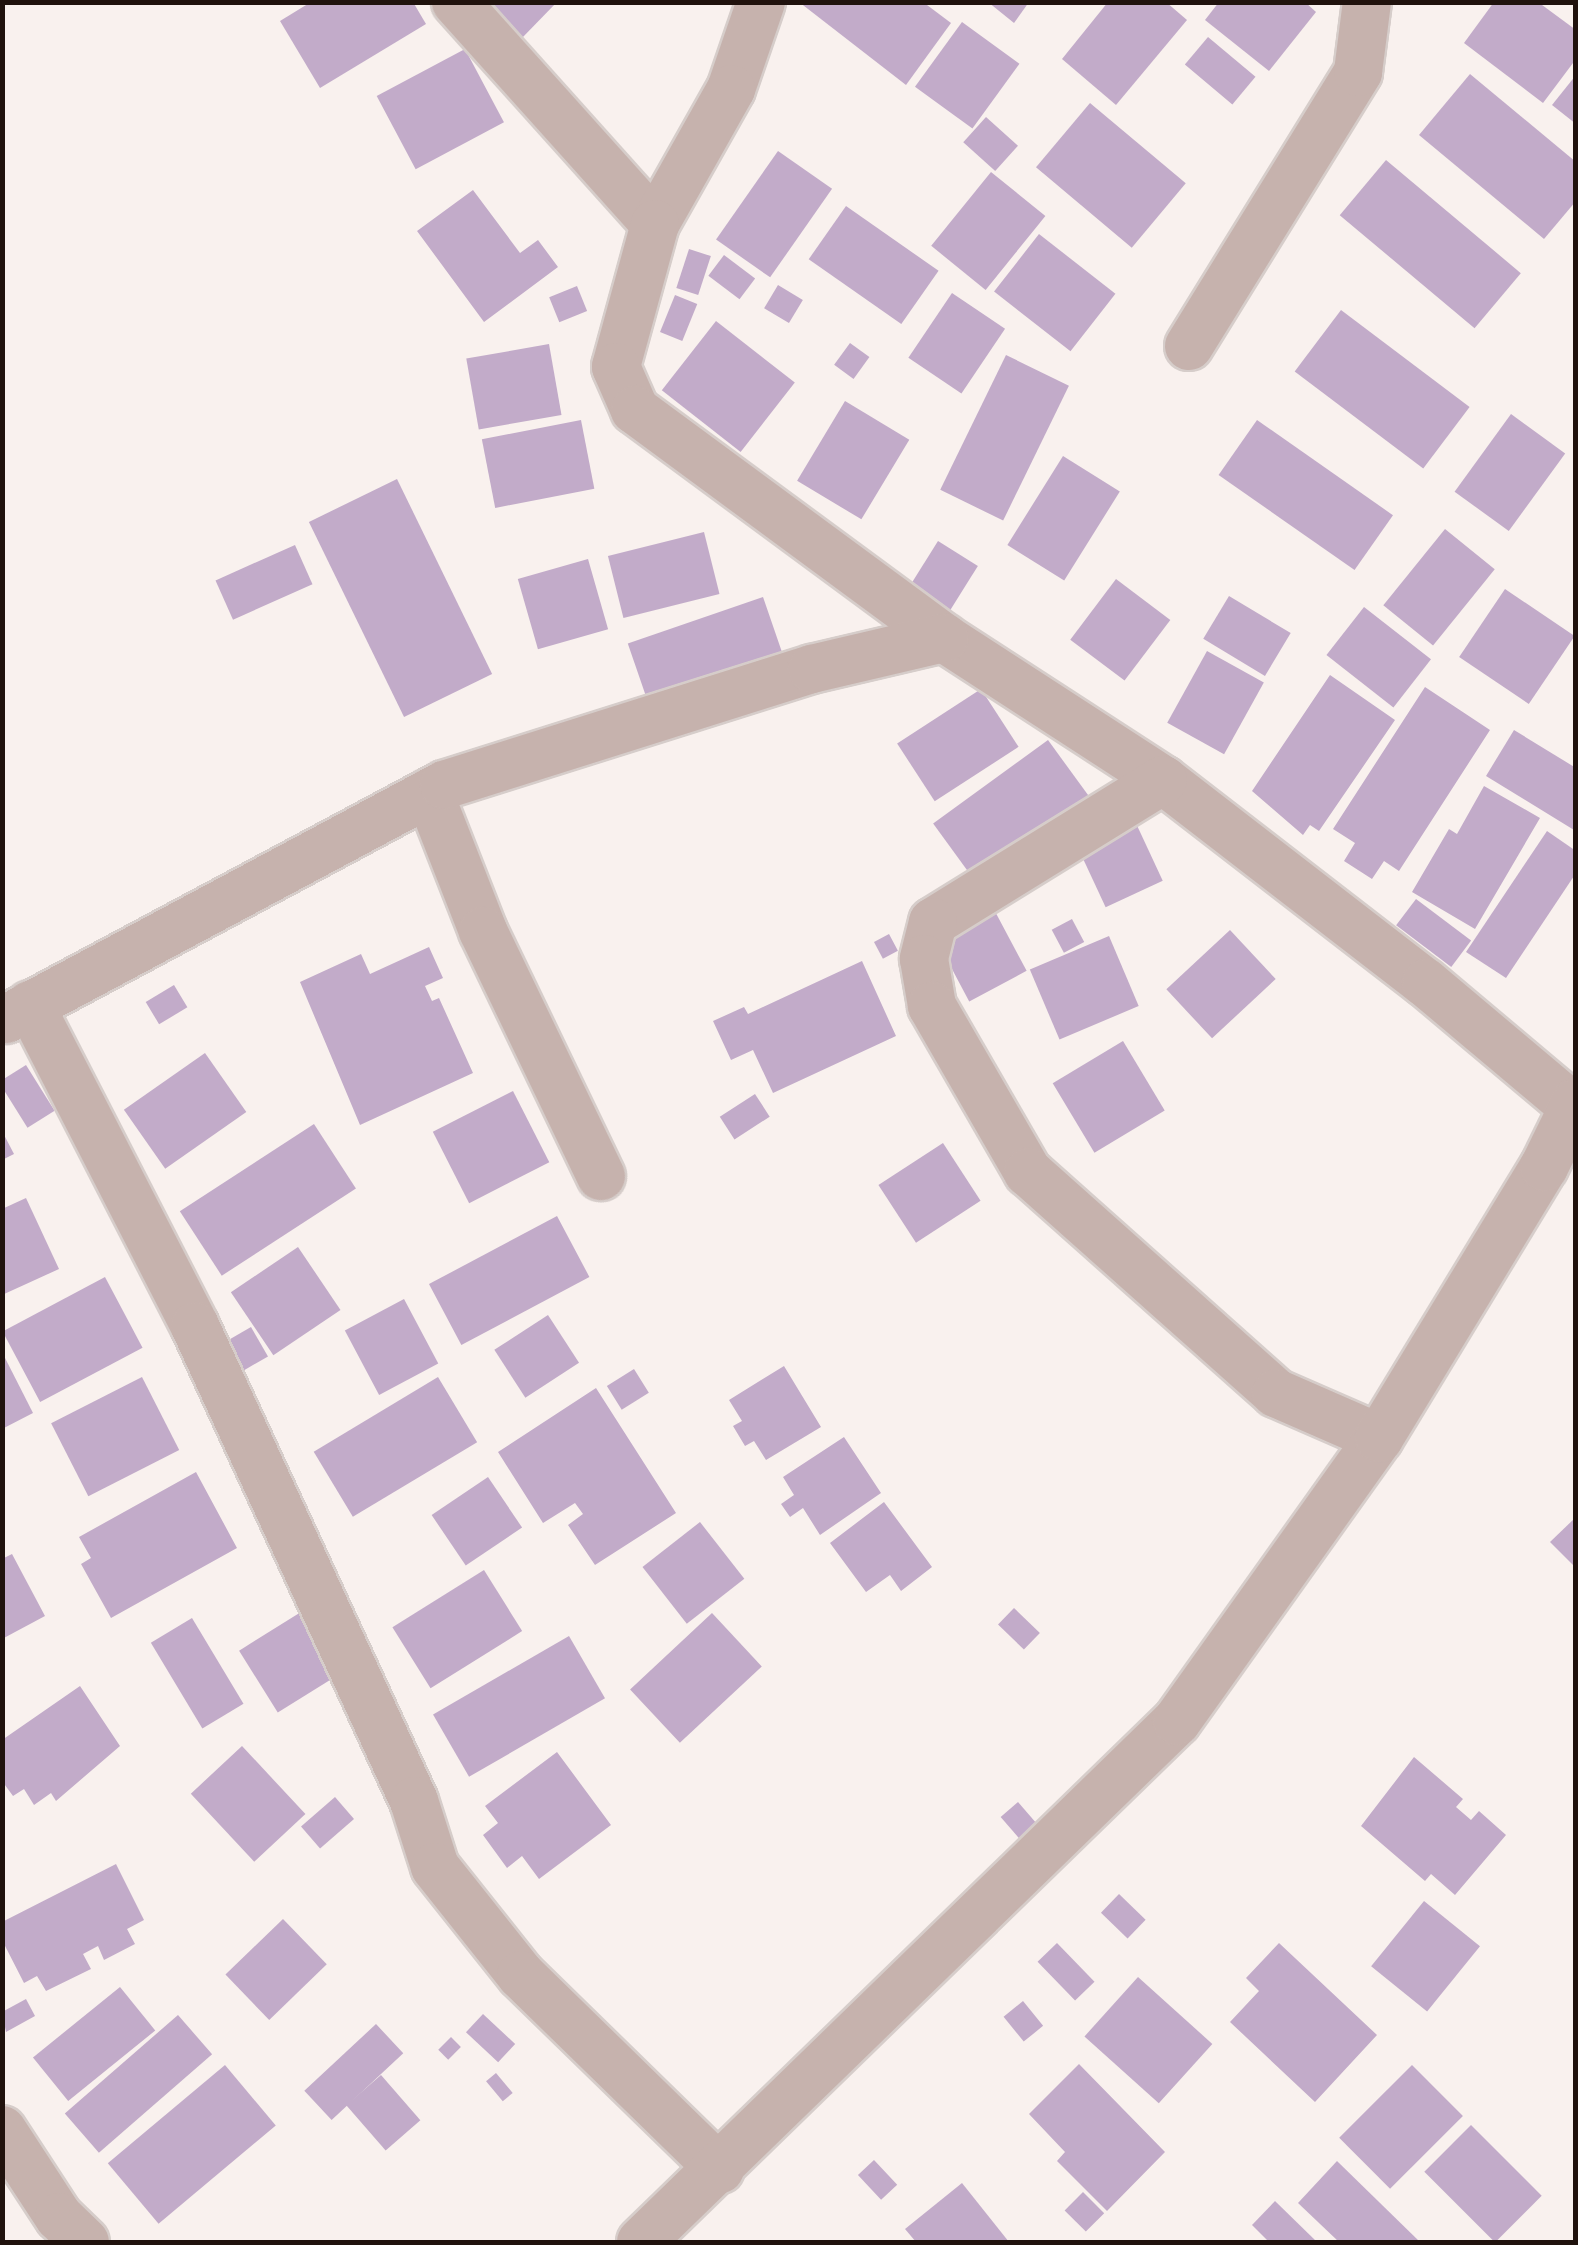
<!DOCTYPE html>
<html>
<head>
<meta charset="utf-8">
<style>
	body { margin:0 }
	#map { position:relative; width:1578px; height:2245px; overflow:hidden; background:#f9f1ee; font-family:Literata,serif }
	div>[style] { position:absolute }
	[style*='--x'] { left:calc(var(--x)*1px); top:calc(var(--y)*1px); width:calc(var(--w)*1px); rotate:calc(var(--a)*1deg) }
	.building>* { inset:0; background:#c2abc9; transform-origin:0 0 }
	.roads { filter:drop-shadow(2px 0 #d6cdca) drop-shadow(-2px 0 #d6cdca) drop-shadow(0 2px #d6cdca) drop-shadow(0 -2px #d6cdca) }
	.minor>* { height:48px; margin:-24px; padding:0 24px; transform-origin:24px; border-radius:24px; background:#c6b2ad }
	span { translate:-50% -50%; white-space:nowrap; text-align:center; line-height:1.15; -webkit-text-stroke:8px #fff; paint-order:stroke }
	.frame { position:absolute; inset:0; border:5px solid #20120d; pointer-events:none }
</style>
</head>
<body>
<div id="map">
	<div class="building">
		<i style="clip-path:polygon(311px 2px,413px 2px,426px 24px,320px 88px,280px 21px)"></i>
		<i style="clip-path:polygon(486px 2px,557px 2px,522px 38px)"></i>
		<i style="clip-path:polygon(799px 2px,923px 2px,951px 23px,906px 85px)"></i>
		<i style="clip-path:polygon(988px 2px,1029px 2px,1014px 23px)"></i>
		<i style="clip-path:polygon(1108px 2px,1166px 2px,1187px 20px,1116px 105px,1062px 59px)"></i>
		<i style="clip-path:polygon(1219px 2px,1305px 2px,1316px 12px,1269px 71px,1205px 20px)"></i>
		<i style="clip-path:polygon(1494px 2px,1538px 2px,1576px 30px,1576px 59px,1543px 103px,1464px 43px)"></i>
		<i style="left:962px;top:22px;width:71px;height:80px;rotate:36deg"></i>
		<i style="left:1208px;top:37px;width:62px;height:36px;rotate:40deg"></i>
		<i style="left:465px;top:49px;width:83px;height:100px;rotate:62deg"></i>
		<i style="clip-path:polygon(1470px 74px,1576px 162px,1576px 201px,1544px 239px,1419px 135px)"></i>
		<i style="clip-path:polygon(1576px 75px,1576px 124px,1552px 105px)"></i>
		<i style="left:1090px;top:103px;width:125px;height:84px;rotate:40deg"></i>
		<i style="left:986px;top:117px;width:43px;height:34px;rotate:42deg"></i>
		<i style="left:778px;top:151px;width:66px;height:108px;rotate:35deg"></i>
		<i style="left:1386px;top:160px;width:176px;height:72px;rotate:40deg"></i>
		<i style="left:991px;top:172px;width:70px;height:95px;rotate:39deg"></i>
		<i style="clip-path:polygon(473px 190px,520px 253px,538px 240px,558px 267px,484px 322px,417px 231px)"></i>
		<i style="left:846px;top:206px;width:113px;height:65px;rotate:35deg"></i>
		<i style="left:1039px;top:234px;width:97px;height:73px;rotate:38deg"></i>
		<i style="left:689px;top:249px;width:23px;height:41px;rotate:18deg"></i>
		<i style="left:724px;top:255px;width:39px;height:26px;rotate:37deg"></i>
		<i style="left:778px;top:285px;width:29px;height:27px;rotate:31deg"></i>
		<i style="left:577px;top:286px;width:27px;height:30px;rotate:68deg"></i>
		<i style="left:952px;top:293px;width:64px;height:78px;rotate:34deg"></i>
		<i style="left:675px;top:295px;width:24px;height:40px;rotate:22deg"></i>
		<i style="left:1341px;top:310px;width:161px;height:77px;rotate:37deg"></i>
		<i style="left:716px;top:321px;width:100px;height:88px;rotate:38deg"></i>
		<i style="left:850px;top:343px;width:24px;height:27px;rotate:36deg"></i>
		<i style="left:549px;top:344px;width:72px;height:84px;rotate:80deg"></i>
		<i style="left:1006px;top:355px;width:70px;height:150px;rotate:26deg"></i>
		<i style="left:845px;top:401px;width:75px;height:93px;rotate:31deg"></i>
		<i style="left:1511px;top:414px;width:67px;height:96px;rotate:36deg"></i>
		<i style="left:581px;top:420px;width:70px;height:101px;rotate:79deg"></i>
		<i style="left:1257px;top:420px;width:166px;height:67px;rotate:35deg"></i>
		<i style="left:1063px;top:456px;width:67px;height:105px;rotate:32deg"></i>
		<i style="left:397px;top:479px;width:217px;height:98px;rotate:64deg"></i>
		<i style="left:1445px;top:529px;width:64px;height:98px;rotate:39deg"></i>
		<i style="left:704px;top:532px;width:64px;height:99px;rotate:76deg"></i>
		<i style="left:938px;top:541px;width:47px;height:52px;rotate:32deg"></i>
		<i style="left:295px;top:545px;width:43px;height:87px;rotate:66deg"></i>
		<i style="left:588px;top:559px;width:73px;height:73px;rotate:74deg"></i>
		<i style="left:1116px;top:579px;width:68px;height:76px;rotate:37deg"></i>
		<i style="left:1505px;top:589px;width:84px;height:82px;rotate:34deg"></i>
		<i style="left:1229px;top:596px;width:72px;height:50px;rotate:31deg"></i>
		<i style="left:763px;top:597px;width:60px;height:143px;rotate:71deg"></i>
		<i style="left:1364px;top:607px;width:85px;height:61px;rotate:38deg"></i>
		<i style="left:1207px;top:651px;width:65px;height:82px;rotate:29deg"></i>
		<i style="clip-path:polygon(1330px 675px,1395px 720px,1319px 831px,1310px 825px,1303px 835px,1252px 791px)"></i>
		<i style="clip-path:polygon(1425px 687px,1490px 730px,1399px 871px,1384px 861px,1372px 879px,1344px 861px,1355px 843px,1333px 829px)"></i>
		<i style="left:981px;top:689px;width:69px;height:100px;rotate:57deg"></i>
		<i style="clip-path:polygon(1514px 730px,1576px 768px,1574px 830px,1486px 776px)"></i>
		<i style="left:1048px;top:740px;width:74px;height:142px;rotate:54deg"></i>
		<i style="clip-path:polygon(1484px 786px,1540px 818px,1475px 929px,1412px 892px,1449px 829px,1457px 834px)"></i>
		<i style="left:1134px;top:819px;width:68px;height:63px;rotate:65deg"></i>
		<i style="clip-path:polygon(1547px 831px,1576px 851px,1576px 873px,1506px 978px,1466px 952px)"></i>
		<i style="left:1416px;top:899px;width:69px;height:33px;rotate:37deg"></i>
		<i style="left:990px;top:902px;width:78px;height:65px;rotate:62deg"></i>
		<i style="left:1072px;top:919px;width:26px;height:23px;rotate:62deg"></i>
		<i style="left:1230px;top:930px;width:67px;height:87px;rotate:47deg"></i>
		<i style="left:889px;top:934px;width:19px;height:17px;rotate:62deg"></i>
		<i style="left:1109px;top:936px;width:76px;height:86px;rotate:67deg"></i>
		<i style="clip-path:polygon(429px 947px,443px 978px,425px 986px,432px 1001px,439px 998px,473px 1073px,360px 1125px,300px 982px,361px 954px,370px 974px)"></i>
		<i style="clip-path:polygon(862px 961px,896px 1036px,773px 1093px,753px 1050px,731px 1060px,713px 1021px,744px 1007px,748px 1014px)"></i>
		<i style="left:174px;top:985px;width:26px;height:33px;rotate:59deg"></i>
		<i style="left:1123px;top:1041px;width:81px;height:82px;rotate:59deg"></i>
		<i style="left:205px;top:1053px;width:72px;height:99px;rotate:55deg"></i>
		<i style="left:26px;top:1065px;width:54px;height:32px;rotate:58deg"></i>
		<i style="left:513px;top:1091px;width:80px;height:90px;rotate:63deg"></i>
		<i style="left:755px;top:1094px;width:27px;height:42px;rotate:57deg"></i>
		<i style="left:314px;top:1124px;width:77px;height:160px;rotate:57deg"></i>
		<i style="clip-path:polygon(2px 1131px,14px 1154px,2px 1160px)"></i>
		<i style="left:943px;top:1143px;width:69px;height:77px;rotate:57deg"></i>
		<i style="clip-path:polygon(26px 1198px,59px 1269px,2px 1295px,2px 1209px)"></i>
		<i style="left:557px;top:1216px;width:69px;height:145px;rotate:62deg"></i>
		<i style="left:298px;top:1247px;width:76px;height:81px;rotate:56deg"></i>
		<i style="left:105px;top:1277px;width:80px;height:116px;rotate:62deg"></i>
		<i style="left:404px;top:1299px;width:73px;height:67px;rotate:62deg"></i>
		<i style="left:548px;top:1315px;width:57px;height:64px;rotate:57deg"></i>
		<i style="left:251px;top:1327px;width:34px;height:34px;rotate:60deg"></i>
		<i style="clip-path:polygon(2px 1352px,33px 1413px,2px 1429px)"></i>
		<i style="clip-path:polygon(784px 1366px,821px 1427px,766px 1460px,754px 1441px,745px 1446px,733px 1426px,742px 1421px,729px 1400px)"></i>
		<i style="left:634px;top:1369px;width:28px;height:32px;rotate:58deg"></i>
		<i style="left:142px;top:1377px;width:82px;height:102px;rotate:63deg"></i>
		<i style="left:438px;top:1377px;width:76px;height:145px;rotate:59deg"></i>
		<i style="clip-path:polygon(596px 1388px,676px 1513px,595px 1565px,568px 1525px,583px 1514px,575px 1503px,543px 1523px,498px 1452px)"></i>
		<i style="clip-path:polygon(844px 1437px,881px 1493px,820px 1535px,803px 1508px,790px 1517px,781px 1504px,794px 1495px,783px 1477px)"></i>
		<i style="clip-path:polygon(196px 1472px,237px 1548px,111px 1618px,81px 1564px,91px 1558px,79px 1537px)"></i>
		<i style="left:488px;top:1477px;width:61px;height:68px;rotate:56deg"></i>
		<i style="clip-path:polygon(884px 1502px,932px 1567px,901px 1591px,890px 1575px,866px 1592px,830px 1543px)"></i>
		<i style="clip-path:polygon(1576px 1517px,1576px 1568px,1550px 1542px)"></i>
		<i style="left:700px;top:1522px;width:72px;height:73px;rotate:52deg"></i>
		<i style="clip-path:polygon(12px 1554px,45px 1616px,2px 1639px,2px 1559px)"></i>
		<i style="left:484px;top:1570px;width:72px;height:108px;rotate:58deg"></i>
		<i style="left:1014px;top:1608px;width:36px;height:23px;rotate:44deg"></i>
		<i style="left:301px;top:1612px;width:73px;height:73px;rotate:58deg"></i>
		<i style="left:712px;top:1613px;width:73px;height:112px;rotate:47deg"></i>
		<i style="left:192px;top:1618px;width:100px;height:48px;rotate:59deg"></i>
		<i style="left:569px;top:1636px;width:72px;height:157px;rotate:60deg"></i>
		<i style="clip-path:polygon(80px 1686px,120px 1746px,56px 1801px,51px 1793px,34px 1805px,24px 1789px,13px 1796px,2px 1781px,2px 1740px)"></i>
		<i style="left:242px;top:1746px;width:93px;height:70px;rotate:47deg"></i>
		<i style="clip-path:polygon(557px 1752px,611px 1825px,539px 1879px,522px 1856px,507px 1868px,483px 1835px,498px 1823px,485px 1806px)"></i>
		<i style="clip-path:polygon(1414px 1757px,1463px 1799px,1456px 1807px,1471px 1820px,1479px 1811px,1506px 1835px,1455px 1895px,1431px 1874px,1425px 1881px,1361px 1826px)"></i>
		<i style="left:335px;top:1797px;width:29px;height:45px;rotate:49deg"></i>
		<i style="left:1018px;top:1802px;width:33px;height:23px;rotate:49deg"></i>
		<i style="clip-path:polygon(116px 1864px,144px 1920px,127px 1929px,135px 1944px,104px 1960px,98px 1946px,83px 1954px,91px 1969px,46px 1991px,37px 1976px,24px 1983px,2px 1940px,2px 1922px)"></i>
		<i style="left:1119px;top:1894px;width:37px;height:26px;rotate:44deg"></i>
		<i style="left:1424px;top:1901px;width:72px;height:84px;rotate:39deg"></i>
		<i style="left:283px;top:1919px;width:63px;height:80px;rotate:46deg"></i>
		<i style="left:1057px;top:1943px;width:54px;height:27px;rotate:46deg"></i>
		<i style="clip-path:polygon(1279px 1943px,1377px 2035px,1315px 2102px,1230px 2022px,1259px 1991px,1246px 1978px)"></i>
		<i style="left:1138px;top:1977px;width:100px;height:80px;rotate:42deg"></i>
		<i style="left:120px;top:1987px;width:56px;height:112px;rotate:51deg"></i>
		<i style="clip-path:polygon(26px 1999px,35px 2016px,6px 2032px,2px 2012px)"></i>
		<i style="left:1023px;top:2001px;width:32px;height:25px;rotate:51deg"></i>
		<i style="left:483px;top:2014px;width:44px;height:25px;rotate:43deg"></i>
		<i style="left:178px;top:2015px;width:52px;height:150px;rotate:49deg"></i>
		<i style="left:376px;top:2024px;width:40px;height:98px;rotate:47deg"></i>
		<i style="left:451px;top:2037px;width:14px;height:18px;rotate:45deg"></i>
		<i style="clip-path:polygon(1079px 2064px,1165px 2152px,1107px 2211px,1057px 2161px,1065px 2152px,1029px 2114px)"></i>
		<i style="left:225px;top:2065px;width:79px;height:153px;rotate:50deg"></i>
		<i style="left:1412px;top:2065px;width:72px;height:103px;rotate:45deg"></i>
		<i style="left:496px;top:2073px;width:26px;height:13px;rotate:50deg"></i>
		<i style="left:381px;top:2075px;width:60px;height:46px;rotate:49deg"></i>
		<i style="left:1471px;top:2125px;width:100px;height:66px;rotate:45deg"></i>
		<i style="left:874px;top:2160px;width:34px;height:22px;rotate:47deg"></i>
		<i style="clip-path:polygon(1337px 2161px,1420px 2242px,1339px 2242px,1298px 2203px)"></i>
		<i style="clip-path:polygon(962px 2183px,1009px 2242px,916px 2242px,905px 2229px)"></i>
		<i style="left:1083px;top:2192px;width:30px;height:26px;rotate:45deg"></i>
		<i style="clip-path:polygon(1275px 2201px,1317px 2242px,1269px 2242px,1252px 2225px)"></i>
	</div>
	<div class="roads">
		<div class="minor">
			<i style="--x:456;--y:2;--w:298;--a:48.1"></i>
			<i style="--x:761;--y:2;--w:92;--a:109"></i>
			<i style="--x:731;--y:89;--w:155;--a:119.4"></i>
			<i style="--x:655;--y:224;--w:148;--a:105.3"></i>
			<i style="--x:616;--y:367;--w:47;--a:66.2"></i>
			<i style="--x:635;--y:410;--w:384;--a:36.4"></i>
			<i style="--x:944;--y:638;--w:261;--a:33"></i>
			<i style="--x:1163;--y:780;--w:332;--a:37.7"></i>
			<i style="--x:1426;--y:983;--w:191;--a:40.1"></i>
			<i style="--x:1189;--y:346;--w:322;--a:-58.3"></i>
			<i style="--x:1358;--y:72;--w:71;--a:-82.7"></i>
			<i style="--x:1163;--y:780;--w:270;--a:148.3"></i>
			<i style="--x:933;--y:922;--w:38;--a:104"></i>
			<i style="--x:924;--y:959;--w:48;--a:80.3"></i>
			<i style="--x:932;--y:1006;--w:192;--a:60"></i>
			<i style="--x:1028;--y:1172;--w:332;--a:41.7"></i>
			<i style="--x:1276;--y:1393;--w:112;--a:23.6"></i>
			<i style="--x:429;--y:793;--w:148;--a:68.6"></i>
			<i style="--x:483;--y:931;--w:272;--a:64.3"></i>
			<i style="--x:30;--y:1005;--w:361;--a:62.8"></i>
			<i style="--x:195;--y:1326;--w:523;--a:65.25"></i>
			<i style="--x:414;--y:1801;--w:69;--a:72.3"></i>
			<i style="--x:435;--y:1867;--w:138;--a:51.5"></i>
			<i style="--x:521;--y:1975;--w:278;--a:44.3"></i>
			<i style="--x:6;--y:1019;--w:497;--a:-28.1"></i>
			<i style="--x:444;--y:785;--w:386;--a:-17.5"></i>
			<i style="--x:812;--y:669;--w:136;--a:-13.2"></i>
			<i style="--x:2;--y:2130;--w:104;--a:56.8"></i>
			<i style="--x:59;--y:2217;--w:36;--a:44"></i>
			<i style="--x:641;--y:2242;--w:747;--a:-44.19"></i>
			<i style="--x:1177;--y:1721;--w:348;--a:-54.5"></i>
			<i style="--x:1379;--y:1438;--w:317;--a:-58.7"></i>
			<i style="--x:1544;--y:1167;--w:72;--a:-63.8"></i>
		</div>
	</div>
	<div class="frame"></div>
</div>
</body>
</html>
